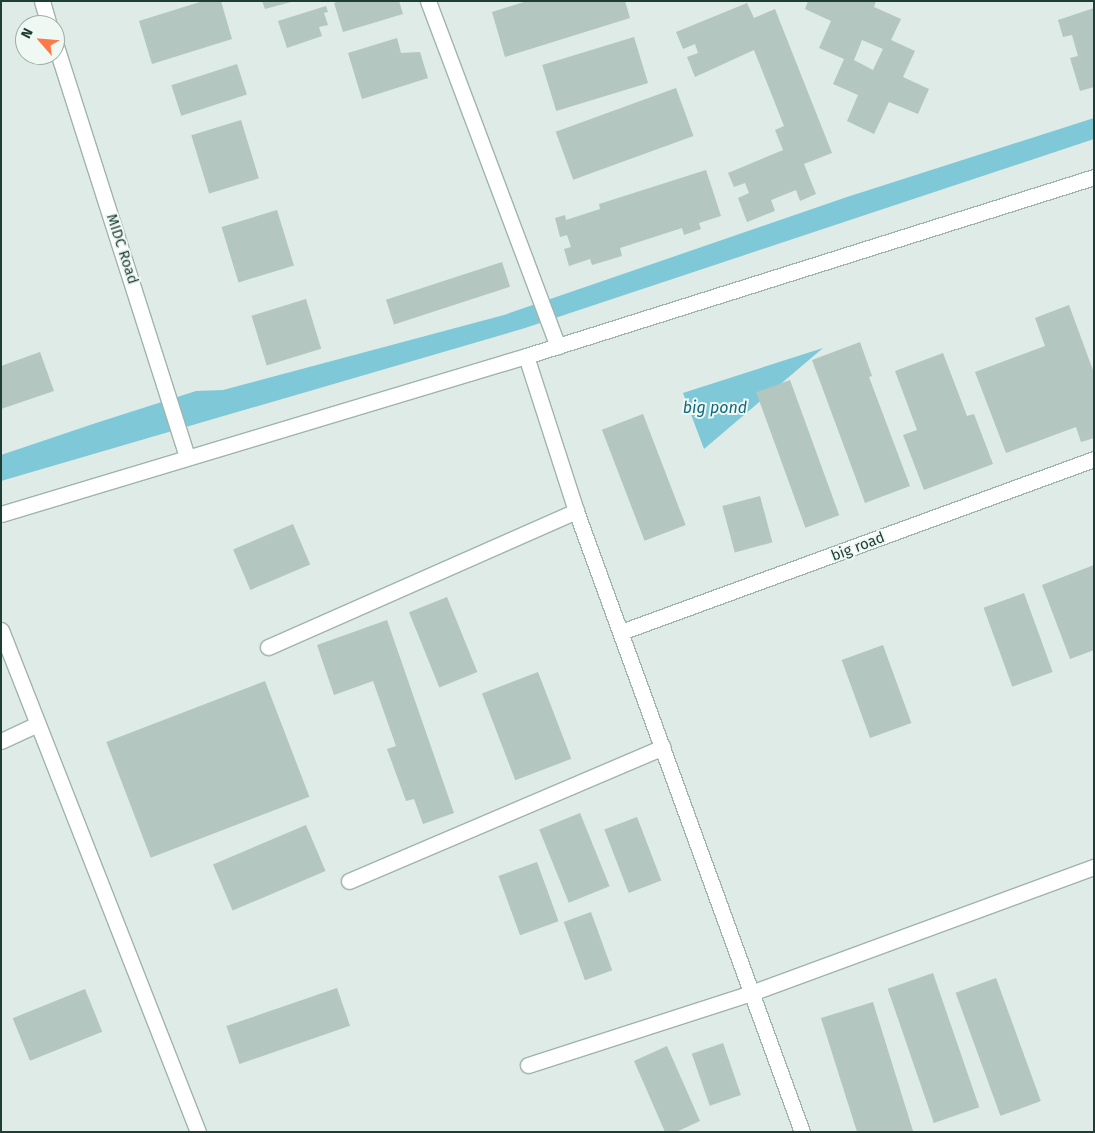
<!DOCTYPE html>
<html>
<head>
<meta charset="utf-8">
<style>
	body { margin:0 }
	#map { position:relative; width:1095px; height:1133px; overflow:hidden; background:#deebe6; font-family:"Fira Sans",sans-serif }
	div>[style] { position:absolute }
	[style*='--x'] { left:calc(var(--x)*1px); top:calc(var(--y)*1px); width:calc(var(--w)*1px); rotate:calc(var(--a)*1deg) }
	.water>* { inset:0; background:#7fc8d7 }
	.building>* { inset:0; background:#b3c6bf; transform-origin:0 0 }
	.roads { filter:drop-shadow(1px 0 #a1b3ad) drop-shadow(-1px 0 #a1b3ad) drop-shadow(0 1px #a1b3ad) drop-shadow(0 -1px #a1b3ad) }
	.street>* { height:15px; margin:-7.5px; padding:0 7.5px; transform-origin:7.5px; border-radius:7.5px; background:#fff }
	.secondary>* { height:15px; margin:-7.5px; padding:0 7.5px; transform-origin:7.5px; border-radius:7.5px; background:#fff }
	span { translate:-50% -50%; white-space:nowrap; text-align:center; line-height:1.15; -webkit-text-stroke:4px #eff8f3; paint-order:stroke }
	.street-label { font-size:15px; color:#1e3d35 }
	.water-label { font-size:16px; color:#126a7e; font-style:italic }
	.frame { position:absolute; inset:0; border:2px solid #1e3d35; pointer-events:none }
	.north { position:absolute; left:15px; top:15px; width:50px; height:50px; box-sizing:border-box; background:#eff8f3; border:1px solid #9bada7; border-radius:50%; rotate:297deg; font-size:14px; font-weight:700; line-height:20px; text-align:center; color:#1e3d35 }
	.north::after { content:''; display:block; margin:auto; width:18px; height:22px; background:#ff7948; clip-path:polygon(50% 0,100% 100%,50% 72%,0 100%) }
</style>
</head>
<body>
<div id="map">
	<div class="water">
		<i style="clip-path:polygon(1094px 118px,1094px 139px,525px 328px,1px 481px,1px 455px,96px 423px,196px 391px,223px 390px,504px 315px,847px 197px)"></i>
		<i style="clip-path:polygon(823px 348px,704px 449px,683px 393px)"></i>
	</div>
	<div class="building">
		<i style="clip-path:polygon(203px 1px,221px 1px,232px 39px,152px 64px,139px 21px)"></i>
		<i style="clip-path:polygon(262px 1px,291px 1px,291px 2px,265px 9px)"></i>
		<i style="clip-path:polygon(339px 1px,399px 1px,403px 14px,343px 32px,334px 3px)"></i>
		<i style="clip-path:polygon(527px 1px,625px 1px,630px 18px,505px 57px,492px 12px)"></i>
		<i style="clip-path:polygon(evenodd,808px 1px,876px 1px,874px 7px,901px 19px,891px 40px,915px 51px,903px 77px,929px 89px,918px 114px,889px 102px,874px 134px,847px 121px,858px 95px,833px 84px,844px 59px,819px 48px,831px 21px,805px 9px,808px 1px,862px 40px,883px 49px,873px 70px,854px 60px,862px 40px)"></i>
		<i style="clip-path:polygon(747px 3px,754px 18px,775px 9px,832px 153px,804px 164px,816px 194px,800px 201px,796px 190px,771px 200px,775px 211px,747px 222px,738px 198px,749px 193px,745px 183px,734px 187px,728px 173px,783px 150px,775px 130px,784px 126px,754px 50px,695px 77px,687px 57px,698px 53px,695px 44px,683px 49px,676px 32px)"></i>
		<i style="clip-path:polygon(326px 6px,328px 12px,324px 13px,328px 25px,319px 27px,322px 36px,287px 48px,278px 21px)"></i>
		<i style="clip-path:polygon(1094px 8px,1094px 87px,1080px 91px,1070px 58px,1078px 56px,1072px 35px,1063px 37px,1058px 20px)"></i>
		<i style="left:634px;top:37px;width:48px;height:96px;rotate:73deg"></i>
		<i style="clip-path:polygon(397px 38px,401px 53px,420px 52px,428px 78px,362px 99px,348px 53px)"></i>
		<i style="left:237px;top:64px;width:32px;height:69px;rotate:72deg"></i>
		<i style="left:676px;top:88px;width:51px;height:128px;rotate:70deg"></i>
		<i style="left:241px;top:120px;width:61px;height:52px;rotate:73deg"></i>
		<i style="clip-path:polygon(706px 170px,721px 216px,699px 223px,701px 229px,684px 235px,682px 228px,620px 248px,622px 256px,592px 265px,590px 259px,569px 266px,564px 249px,571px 247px,567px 235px,560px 237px,555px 218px,565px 215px,566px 220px,600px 209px,599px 204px)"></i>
		<i style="left:277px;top:210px;width:58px;height:58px;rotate:73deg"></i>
		<i style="left:502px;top:262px;width:26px;height:122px;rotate:72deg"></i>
		<i style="left:306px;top:299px;width:52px;height:57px;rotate:73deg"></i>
		<i style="clip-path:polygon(1069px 305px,1094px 373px,1094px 438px,1081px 442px,1076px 427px,1006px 453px,975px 372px,1045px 346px,1035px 318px)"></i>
		<i style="clip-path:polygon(860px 342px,872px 376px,869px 377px,910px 486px,865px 503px,812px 360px)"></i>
		<i style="clip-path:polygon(40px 352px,54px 391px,1px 409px,1px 366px)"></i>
		<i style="clip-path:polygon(943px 353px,967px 416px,974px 414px,993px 464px,924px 490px,903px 435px,917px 430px,895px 371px)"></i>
		<i style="left:790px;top:380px;width:144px;height:36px;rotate:70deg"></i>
		<i style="left:643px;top:414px;width:119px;height:44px;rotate:69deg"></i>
		<i style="left:760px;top:496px;width:48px;height:39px;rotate:75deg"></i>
		<i style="left:293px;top:524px;width:44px;height:65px;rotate:67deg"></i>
		<i style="clip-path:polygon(1094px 565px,1094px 650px,1070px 659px,1042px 585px)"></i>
		<i style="left:1024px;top:593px;width:84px;height:43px;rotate:70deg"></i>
		<i style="left:447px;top:597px;width:81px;height:41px;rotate:68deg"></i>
		<i style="clip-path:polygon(387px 620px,454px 813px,423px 824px,414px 799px,406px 801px,387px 749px,396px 746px,373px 681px,334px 695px,317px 645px)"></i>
		<i style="left:883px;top:645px;width:83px;height:44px;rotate:70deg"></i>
		<i style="left:538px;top:672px;width:93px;height:60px;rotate:69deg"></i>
		<i style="left:265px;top:681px;width:124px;height:170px;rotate:69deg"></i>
		<i style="left:580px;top:813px;width:79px;height:44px;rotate:68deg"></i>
		<i style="left:637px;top:817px;width:68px;height:35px;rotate:69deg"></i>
		<i style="left:306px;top:825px;width:50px;height:101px;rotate:67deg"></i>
		<i style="left:537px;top:862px;width:63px;height:41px;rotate:70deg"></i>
		<i style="left:591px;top:912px;width:62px;height:29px;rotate:70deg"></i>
		<i style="left:933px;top:973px;width:142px;height:48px;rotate:71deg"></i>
		<i style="left:996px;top:978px;width:131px;height:43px;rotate:70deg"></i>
		<i style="left:337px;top:988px;width:40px;height:117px;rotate:71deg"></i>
		<i style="left:85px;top:989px;width:46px;height:78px;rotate:68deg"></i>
		<i style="clip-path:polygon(873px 1002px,913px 1131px,910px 1132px,857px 1132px,821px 1018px)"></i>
		<i style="left:723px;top:1043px;width:55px;height:33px;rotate:71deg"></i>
		<i style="clip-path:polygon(667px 1046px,700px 1121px,676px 1132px,665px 1132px,634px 1061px)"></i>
	</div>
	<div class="roads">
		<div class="street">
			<i style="--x:428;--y:1;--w:369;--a:69.4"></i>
			<i style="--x:1;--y:630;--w:539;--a:68.57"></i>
			<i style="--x:621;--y:632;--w:504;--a:-20.09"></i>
			<i style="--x:268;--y:647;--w:337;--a:-23.8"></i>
			<i style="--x:1;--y:741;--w:40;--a:-25"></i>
			<i style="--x:349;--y:881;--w:341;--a:-23.1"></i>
			<i style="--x:528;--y:1065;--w:234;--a:-17.9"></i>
			<i style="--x:751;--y:993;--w:365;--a:-20.2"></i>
		</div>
		<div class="secondary">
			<i style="--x:42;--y:1;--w:25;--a:74"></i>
			<i style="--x:55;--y:43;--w:434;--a:72.3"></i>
			<i style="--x:526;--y:356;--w:163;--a:72.1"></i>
			<i style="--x:576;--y:511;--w:661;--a:70"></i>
			<i style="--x:1;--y:514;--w:548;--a:-16.75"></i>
			<i style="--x:526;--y:356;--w:596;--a:-17.49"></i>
		</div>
	</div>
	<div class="street-label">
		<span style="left:122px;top:249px;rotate:72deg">MIDC Road</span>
		<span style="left:858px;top:547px;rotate:-21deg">big road</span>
	</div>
	<div class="water-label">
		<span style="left:715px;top:408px">big pond</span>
	</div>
	<div class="frame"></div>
	<div class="north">N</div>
</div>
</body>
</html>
